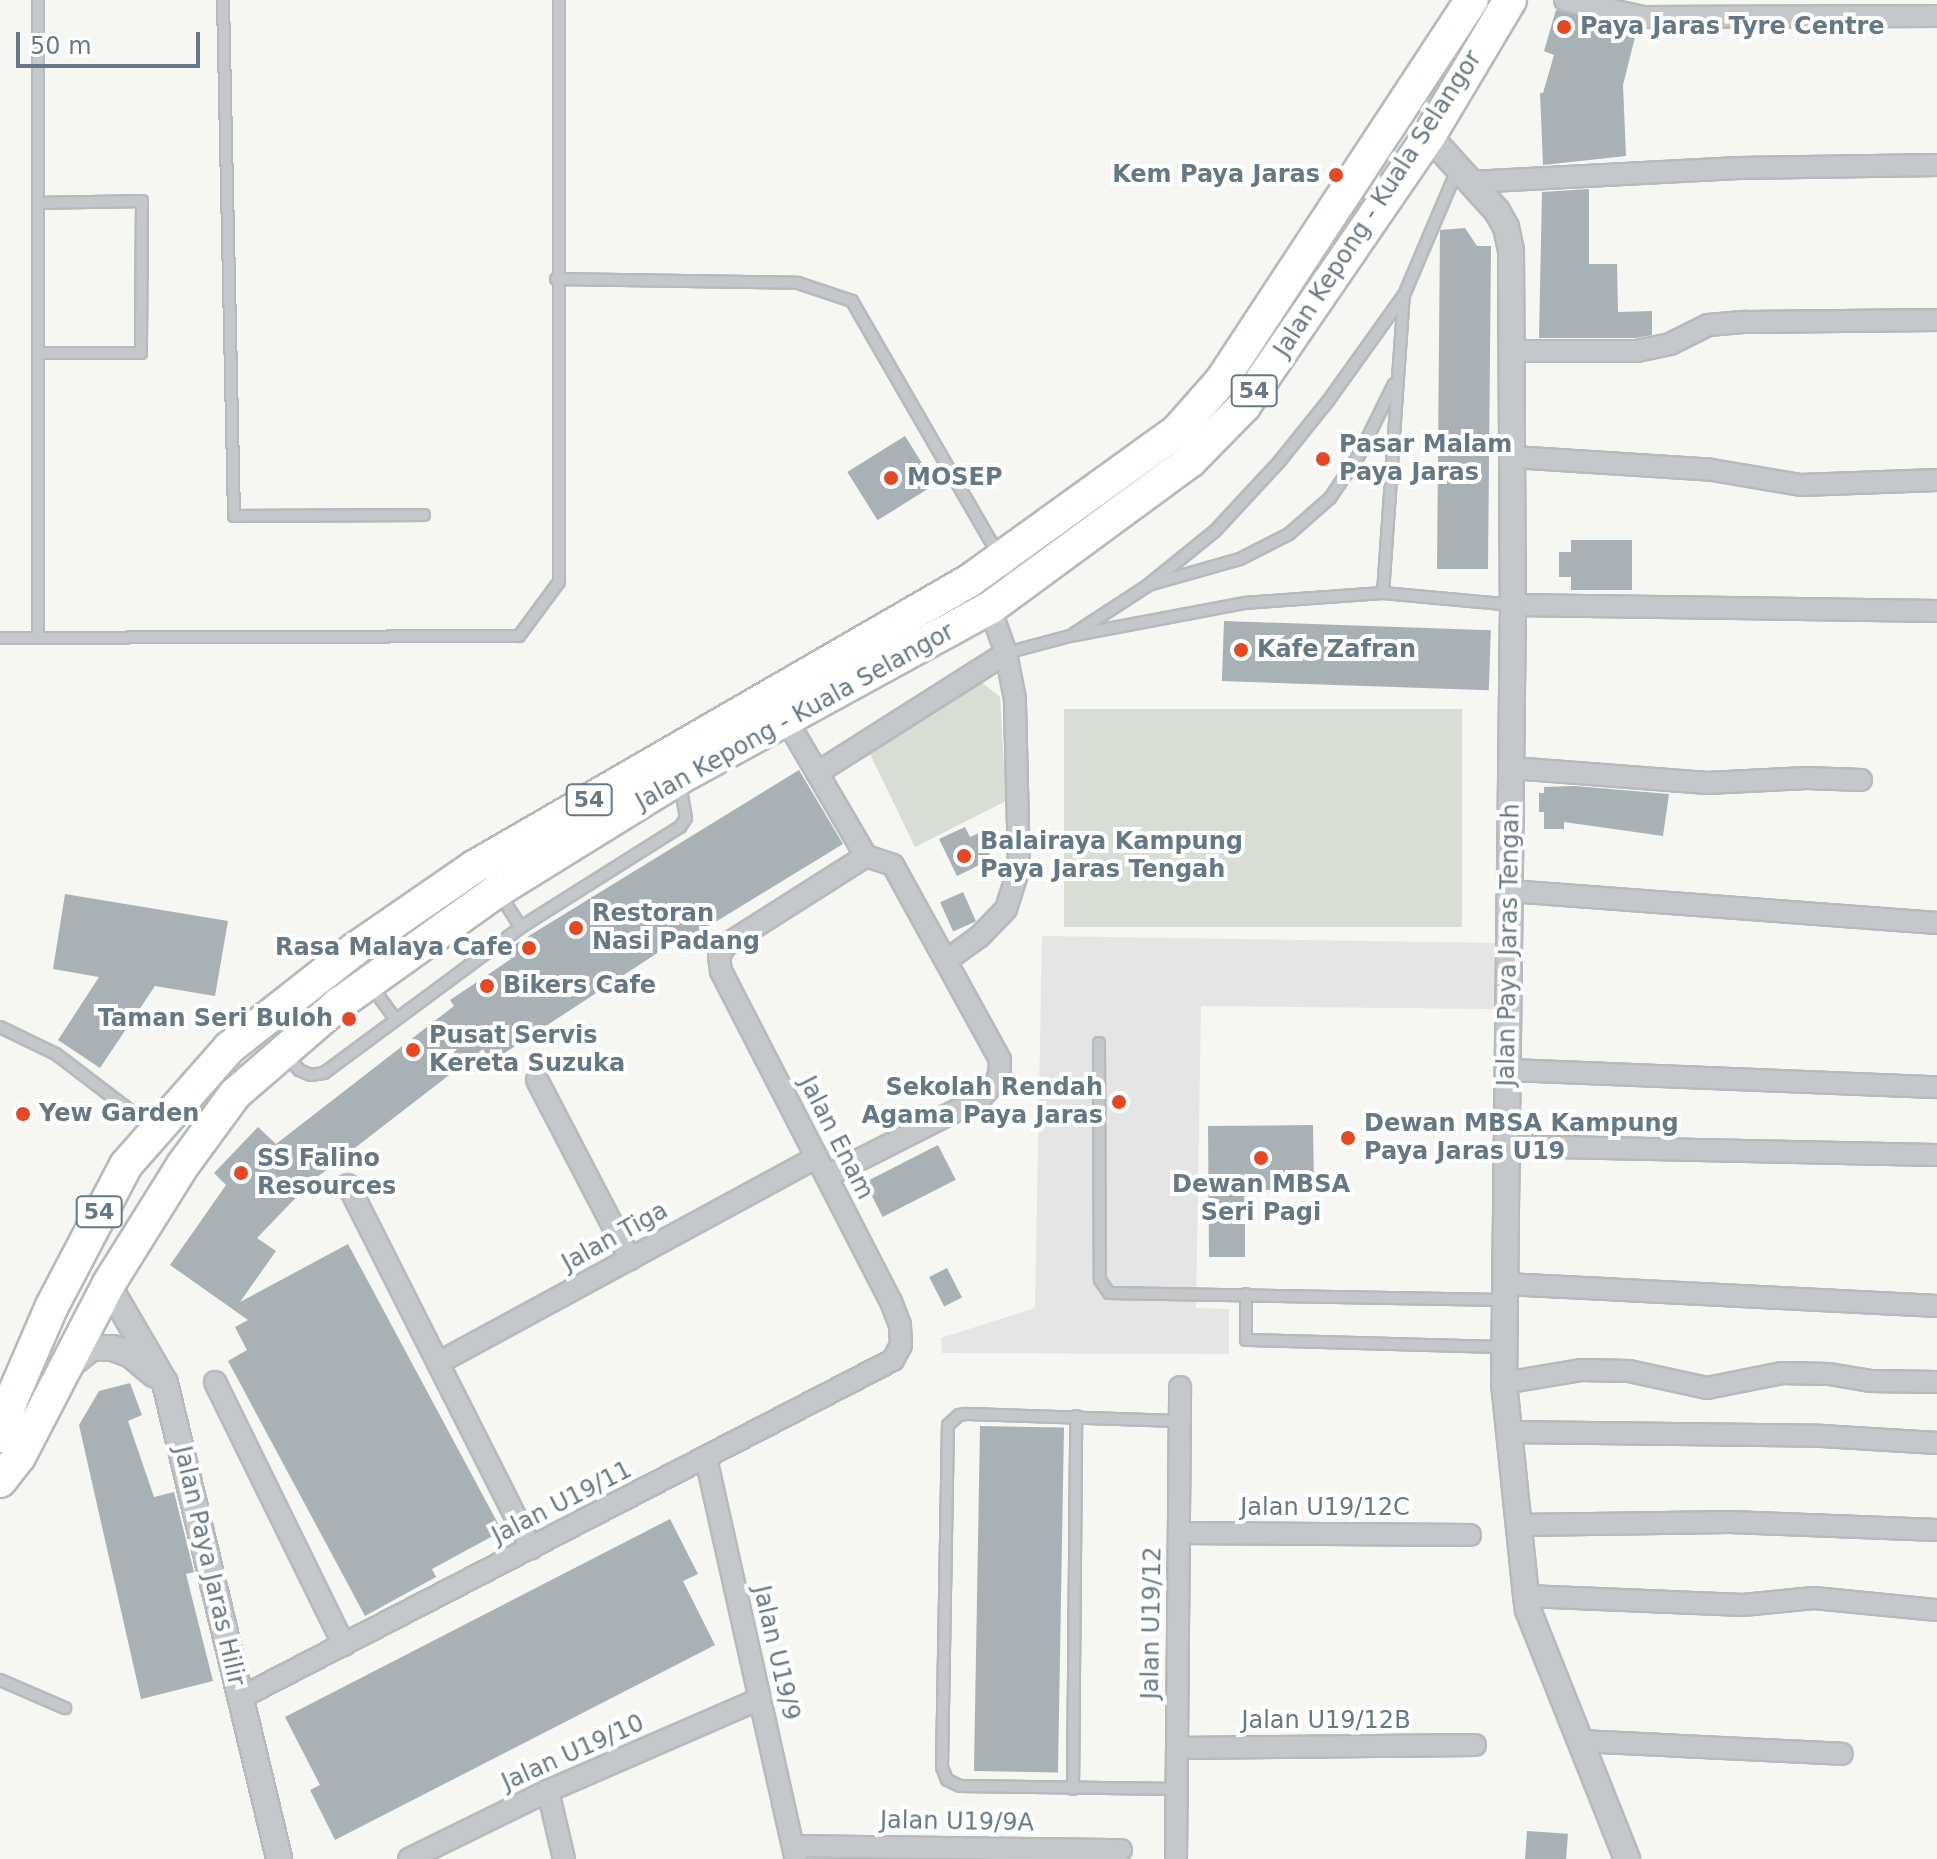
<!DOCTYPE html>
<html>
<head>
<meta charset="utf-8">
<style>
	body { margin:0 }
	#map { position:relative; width:1937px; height:1859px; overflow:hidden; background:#f6f6f3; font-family:"DejaVu Sans",sans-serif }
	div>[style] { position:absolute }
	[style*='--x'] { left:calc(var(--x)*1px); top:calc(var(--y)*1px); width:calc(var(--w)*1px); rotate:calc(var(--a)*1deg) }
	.built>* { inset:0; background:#e4e5e4 }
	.green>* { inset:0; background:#d8ded4; transform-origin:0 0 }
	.building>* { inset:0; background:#a8b1b6; transform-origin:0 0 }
	.roads { filter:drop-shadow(2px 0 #b7babd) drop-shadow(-2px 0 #b7babd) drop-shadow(0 2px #b7babd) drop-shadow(0 -2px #b7babd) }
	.service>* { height:10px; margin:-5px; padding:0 5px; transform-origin:5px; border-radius:5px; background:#c4c8cb }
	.minor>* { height:20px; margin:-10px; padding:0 10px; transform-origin:10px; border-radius:10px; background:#c4c8cb }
	.tertiary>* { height:24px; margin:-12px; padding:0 12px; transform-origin:12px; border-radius:12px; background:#c4c8cb }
	.trunk>* { height:32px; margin:-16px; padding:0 16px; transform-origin:16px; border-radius:16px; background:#fff }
	.dots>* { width:22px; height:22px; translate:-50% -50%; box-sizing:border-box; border:4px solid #fff; border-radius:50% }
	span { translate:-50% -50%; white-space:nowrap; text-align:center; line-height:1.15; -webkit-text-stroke:8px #fff; paint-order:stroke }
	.shield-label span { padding:2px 6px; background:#fff; border:2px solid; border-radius:6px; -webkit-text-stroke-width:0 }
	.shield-label { font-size:22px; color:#657885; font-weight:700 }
	.poi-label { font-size:24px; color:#657885; font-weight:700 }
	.left { translate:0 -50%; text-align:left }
	.right { translate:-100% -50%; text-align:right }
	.street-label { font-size:24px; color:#657885 }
	.scale { position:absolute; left:16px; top:32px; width:184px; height:36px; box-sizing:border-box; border:4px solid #657885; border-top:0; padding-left:10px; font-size:24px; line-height:28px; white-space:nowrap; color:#657885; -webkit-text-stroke:6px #fff; paint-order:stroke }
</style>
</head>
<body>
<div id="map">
	<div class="built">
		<i style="clip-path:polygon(1042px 936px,1497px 943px,1496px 1009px,1201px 1006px,1196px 1308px,1229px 1309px,1229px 1354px,942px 1353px,941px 1338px,1035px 1308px)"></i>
	</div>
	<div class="green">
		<i style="clip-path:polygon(981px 682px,1000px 697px,1006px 801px,915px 847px,868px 750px)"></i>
		<i style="left:1462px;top:709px;width:218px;height:398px;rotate:90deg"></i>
	</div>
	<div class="building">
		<i style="clip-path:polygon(1556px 10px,1637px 29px,1623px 85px,1626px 156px,1543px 165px,1540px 93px,1543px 93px,1554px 55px,1544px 51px)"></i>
		<i style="clip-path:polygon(1589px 189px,1589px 264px,1617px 264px,1618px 312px,1652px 311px,1652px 335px,1636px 338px,1539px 338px,1542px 192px)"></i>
		<i style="clip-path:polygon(1465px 228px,1477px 246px,1491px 246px,1488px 569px,1437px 569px,1440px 230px)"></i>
		<i style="left:905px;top:436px;width:57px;height:68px;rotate:58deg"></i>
		<i style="clip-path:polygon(1571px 540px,1632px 540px,1632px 590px,1571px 590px,1571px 577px,1559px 577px,1559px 552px,1571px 552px)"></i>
		<i style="left:1224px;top:621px;width:267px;height:60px;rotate:2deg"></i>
		<i style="clip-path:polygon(799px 770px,843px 844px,694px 935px,691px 931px,491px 1062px,483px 1049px,312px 1181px,257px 1238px,276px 1251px,240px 1302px,348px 1244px,502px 1531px,432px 1569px,436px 1577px,365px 1616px,228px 1361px,247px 1350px,235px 1327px,248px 1320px,170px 1265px,226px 1185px,214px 1173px,258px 1127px,276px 1144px,454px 1006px,450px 1000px,511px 959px,506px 950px)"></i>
		<i style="clip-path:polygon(1574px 786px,1669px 794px,1663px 836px,1564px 822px,1564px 829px,1544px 829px,1544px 812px,1539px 812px,1539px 793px,1544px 793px,1544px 787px)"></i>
		<i style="clip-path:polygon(965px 827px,970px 837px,979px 833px,992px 859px,957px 876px,939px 839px)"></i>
		<i style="left:963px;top:892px;width:32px;height:25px;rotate:66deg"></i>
		<i style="clip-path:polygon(65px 894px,228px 921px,215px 996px,155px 986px,100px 1068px,58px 1040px,99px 977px,53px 969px)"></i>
		<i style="clip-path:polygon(1313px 1125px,1314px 1190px,1245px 1190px,1245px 1257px,1209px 1257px,1208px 1126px)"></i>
		<i style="left:938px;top:1145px;width:39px;height:82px;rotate:63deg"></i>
		<i style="left:947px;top:1268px;width:33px;height:20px;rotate:63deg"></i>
		<i style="clip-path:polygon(130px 1383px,142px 1415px,128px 1421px,154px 1497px,174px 1492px,194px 1572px,186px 1574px,213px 1681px,141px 1699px,79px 1425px,99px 1391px)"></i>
		<i style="left:980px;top:1426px;width:84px;height:345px;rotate:1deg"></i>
		<i style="clip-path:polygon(670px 1519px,698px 1574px,683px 1581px,715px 1645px,335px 1840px,310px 1790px,320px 1785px,285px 1717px)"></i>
		<i style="left:1527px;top:1831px;width:41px;height:28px;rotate:4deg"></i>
	</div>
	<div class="roads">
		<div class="service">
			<i style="--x:38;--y:0;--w:638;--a:90"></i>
			<i style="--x:223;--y:0;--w:516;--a:88.78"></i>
			<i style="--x:234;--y:516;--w:190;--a:-0.3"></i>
			<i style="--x:38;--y:203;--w:104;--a:-1.1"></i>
			<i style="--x:142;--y:201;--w:152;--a:90.4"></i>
			<i style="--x:141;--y:353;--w:103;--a:180"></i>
			<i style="--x:556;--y:279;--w:242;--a:0.9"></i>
			<i style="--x:798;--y:283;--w:57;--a:18.4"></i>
			<i style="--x:852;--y:301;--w:328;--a:60"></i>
			<i style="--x:1152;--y:584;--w:91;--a:-15.9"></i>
			<i style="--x:1240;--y:559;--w:55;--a:-27"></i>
			<i style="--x:1289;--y:534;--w:55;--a:-41.3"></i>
			<i style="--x:1330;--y:498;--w:52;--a:-56"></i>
			<i style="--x:1359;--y:455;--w:79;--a:-63.8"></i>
			<i style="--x:1383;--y:593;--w:299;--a:-86"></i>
			<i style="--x:1404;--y:295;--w:136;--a:-67"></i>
			<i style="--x:1075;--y:633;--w:86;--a:-33.1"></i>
			<i style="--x:1147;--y:586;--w:87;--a:-39"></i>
			<i style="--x:1215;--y:531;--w:94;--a:-47.2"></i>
			<i style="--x:1279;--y:462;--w:78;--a:-51.2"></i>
			<i style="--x:1328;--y:401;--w:130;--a:-54.4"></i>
			<i style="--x:0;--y:638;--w:519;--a:-0.22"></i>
			<i style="--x:519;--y:636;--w:67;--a:-53.5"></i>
			<i style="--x:559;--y:582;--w:582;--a:-90"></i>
			<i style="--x:1006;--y:653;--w:66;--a:-14.9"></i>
			<i style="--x:1070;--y:636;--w:177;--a:-10.7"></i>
			<i style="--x:1244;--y:603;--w:139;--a:-4.1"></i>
			<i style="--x:1383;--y:593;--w:131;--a:5.3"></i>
			<i style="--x:500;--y:895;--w:38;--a:57"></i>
			<i style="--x:372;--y:987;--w:37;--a:54"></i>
			<i style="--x:0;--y:1027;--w:62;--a:25.7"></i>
			<i style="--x:56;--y:1054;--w:122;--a:37.3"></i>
			<i style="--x:1099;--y:1043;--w:237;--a:89.8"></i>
			<i style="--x:1100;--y:1280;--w:16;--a:55"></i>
			<i style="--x:1109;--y:1293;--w:394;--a:1"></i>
			<i style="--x:286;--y:1055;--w:20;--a:49"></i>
			<i style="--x:299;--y:1070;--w:13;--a:23"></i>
			<i style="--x:311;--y:1075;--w:13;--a:-9"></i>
			<i style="--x:324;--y:1073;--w:245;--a:-36.5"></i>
			<i style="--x:521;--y:927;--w:188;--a:-32.2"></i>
			<i style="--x:680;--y:827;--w:11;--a:-56"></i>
			<i style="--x:686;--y:818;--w:35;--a:-100"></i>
			<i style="--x:1246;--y:1294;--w:46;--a:90"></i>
			<i style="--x:1246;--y:1340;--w:257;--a:1.6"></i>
			<i style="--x:0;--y:1680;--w:71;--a:23.3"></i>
			<i style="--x:1073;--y:1789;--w:373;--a:-89.5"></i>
			<i style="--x:1177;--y:1789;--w:217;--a:-179.2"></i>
			<i style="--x:960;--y:1786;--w:14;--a:-155"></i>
			<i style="--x:947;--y:1780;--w:14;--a:-111"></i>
			<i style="--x:942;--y:1767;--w:342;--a:-89"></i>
			<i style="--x:948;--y:1425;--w:15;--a:-42"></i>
			<i style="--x:959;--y:1415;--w:7;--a:-8"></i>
			<i style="--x:966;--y:1414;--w:214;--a:1.9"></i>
		</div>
		<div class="minor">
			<i style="--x:1565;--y:0;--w:80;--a:12.3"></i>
			<i style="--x:1643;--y:17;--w:294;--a:-0.2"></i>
			<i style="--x:1471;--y:182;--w:268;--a:-3"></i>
			<i style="--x:1739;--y:168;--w:198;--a:-0.9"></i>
			<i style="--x:1512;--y:351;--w:125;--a:0"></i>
			<i style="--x:1637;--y:351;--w:34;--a:-12"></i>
			<i style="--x:1670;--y:344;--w:42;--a:-26.6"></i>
			<i style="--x:1708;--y:325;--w:38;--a:-5"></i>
			<i style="--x:1746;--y:322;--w:191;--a:-0.6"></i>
			<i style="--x:1513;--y:457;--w:199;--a:3.7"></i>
			<i style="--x:1712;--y:470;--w:90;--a:9.6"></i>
			<i style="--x:1801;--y:485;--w:136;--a:-2.1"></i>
			<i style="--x:1513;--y:605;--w:424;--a:0.8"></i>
			<i style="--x:787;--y:721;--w:156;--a:59.7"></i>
			<i style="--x:866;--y:856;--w:28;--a:18"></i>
			<i style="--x:893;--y:865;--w:222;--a:61.2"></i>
			<i style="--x:1000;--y:1060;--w:17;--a:93"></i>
			<i style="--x:999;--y:1077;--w:28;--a:131"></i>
			<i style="--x:981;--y:1098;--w:173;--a:153.1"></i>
			<i style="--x:1512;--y:768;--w:196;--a:4.4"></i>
			<i style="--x:1707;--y:783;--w:100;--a:-2.9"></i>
			<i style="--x:1807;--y:778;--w:54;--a:2.1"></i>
			<i style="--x:817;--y:773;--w:224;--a:-32.4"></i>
			<i style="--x:1510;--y:891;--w:428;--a:4.3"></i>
			<i style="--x:947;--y:960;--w:39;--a:-36"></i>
			<i style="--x:979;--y:937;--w:39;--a:-46"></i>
			<i style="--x:1006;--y:909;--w:43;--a:-72.4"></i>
			<i style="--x:1019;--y:868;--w:169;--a:-91.4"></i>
			<i style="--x:1015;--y:699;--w:47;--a:-101.1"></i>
			<i style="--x:1006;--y:653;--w:48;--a:-109.6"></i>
			<i style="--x:1508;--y:1070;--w:429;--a:2.3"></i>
			<i style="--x:537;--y:1080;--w:202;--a:62.5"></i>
			<i style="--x:1507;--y:1146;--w:430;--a:1.2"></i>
			<i style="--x:348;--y:1185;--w:407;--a:63.2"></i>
			<i style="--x:1505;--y:1284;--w:433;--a:2.9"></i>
			<i style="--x:438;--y:1363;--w:431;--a:-28.5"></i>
			<i style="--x:215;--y:1382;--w:293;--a:63.9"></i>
			<i style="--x:1504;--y:1383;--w:79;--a:-9.5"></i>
			<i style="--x:1582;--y:1370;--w:47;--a:1.2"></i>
			<i style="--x:1629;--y:1371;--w:80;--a:12.3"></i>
			<i style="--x:1707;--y:1388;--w:76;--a:-11.3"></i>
			<i style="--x:1782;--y:1373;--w:47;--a:1.2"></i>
			<i style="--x:1829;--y:1374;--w:43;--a:9.5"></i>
			<i style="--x:1871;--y:1381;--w:66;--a:0.9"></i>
			<i style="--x:1510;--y:1432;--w:312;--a:0.7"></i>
			<i style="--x:1822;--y:1436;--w:115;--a:3.5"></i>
			<i style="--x:706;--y:1458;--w:411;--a:77.4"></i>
			<i style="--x:1519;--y:1525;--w:211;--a:-0.8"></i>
			<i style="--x:1730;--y:1522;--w:207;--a:2.2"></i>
			<i style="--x:1179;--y:1533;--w:291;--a:0.4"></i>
			<i style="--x:1526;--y:1596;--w:217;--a:2.4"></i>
			<i style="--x:1743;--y:1605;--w:71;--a:-5.6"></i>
			<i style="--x:1814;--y:1598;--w:124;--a:5.6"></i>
			<i style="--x:240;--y:1698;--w:735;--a:-27.37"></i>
			<i style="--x:893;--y:1360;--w:17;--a:-62"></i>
			<i style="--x:901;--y:1345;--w:20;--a:-93"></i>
			<i style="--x:900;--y:1325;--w:25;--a:-111"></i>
			<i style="--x:891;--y:1302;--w:372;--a:-117.2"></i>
			<i style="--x:721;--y:971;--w:15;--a:-98"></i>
			<i style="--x:719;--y:956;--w:13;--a:-58"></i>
			<i style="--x:726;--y:945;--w:166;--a:-32.4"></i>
			<i style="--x:1580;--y:1741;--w:262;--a:2.8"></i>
			<i style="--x:1177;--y:1748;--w:298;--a:-0.6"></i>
			<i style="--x:548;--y:1791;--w:70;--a:76.8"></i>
			<i style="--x:793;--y:1846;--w:328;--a:0.7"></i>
			<i style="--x:409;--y:1859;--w:155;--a:-26.1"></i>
			<i style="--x:548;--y:1791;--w:231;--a:-23.5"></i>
			<i style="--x:1176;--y:1859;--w:472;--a:-89.5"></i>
		</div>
		<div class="tertiary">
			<i style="--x:1429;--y:136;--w:101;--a:47.8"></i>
			<i style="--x:1497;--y:211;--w:18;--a:61"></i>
			<i style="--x:1506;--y:227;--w:24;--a:78"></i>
			<i style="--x:1511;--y:250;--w:355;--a:89.7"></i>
			<i style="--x:1513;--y:605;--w:778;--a:90.66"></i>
			<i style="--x:1504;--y:1383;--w:214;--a:84.1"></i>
			<i style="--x:1526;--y:1596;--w:14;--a:82"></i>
			<i style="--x:1528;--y:1610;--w:268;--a:68.3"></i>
			<i style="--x:108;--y:1285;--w:113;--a:59.8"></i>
			<i style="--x:165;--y:1383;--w:489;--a:76.5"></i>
			<i style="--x:69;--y:1366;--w:28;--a:-39"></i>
			<i style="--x:91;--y:1348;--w:22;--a:0"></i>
			<i style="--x:113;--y:1348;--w:19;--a:21"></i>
			<i style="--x:131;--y:1355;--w:30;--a:40"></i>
		</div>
		<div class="trunk">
			<i style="--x:0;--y:1436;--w:34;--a:-73"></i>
			<i style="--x:10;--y:1403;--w:106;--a:-66.6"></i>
			<i style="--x:52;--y:1306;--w:159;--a:-62.3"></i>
			<i style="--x:126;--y:1165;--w:156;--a:-48.6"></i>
			<i style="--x:229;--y:1048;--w:160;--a:-38.2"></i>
			<i style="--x:355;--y:949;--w:145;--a:-34.6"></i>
			<i style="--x:474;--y:867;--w:572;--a:-30.02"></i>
			<i style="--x:969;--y:581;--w:256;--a:-35.8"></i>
			<i style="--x:1177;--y:431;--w:68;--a:-48.6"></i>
			<i style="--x:1222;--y:380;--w:455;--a:-56.7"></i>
			<i style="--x:0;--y:1481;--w:31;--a:-52"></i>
			<i style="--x:19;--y:1457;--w:194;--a:-62.6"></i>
			<i style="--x:108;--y:1285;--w:142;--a:-58"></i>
			<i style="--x:183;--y:1165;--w:88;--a:-53.8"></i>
			<i style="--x:235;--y:1094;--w:138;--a:-40.9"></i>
			<i style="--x:339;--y:1004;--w:194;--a:-35.6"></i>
			<i style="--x:497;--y:891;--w:214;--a:-31.8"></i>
			<i style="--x:679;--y:778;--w:354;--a:-28.7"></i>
			<i style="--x:990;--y:608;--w:248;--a:-36.3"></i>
			<i style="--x:1190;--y:461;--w:77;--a:-45.5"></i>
			<i style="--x:1244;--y:406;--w:327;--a:-55.6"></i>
			<i style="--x:1429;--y:136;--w:158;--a:-59.2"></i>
		</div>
	</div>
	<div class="dots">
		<i style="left:1564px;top:27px;background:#e64823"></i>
		<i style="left:1336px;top:175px;background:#e64823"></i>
		<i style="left:1323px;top:459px;background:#e64823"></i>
		<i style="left:891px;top:478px;background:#e64823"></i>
		<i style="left:1241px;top:650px;background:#e64823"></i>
		<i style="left:964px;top:856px;background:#e64823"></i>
		<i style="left:576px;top:928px;background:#e64823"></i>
		<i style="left:529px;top:948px;background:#e64823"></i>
		<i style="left:487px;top:986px;background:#e64823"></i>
		<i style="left:349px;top:1019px;background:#e64823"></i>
		<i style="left:413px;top:1050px;background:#e64823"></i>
		<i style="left:1119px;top:1102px;background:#e64823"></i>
		<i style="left:23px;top:1114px;background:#e64823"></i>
		<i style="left:1348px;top:1138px;background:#e64823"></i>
		<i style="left:1261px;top:1158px;background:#e64823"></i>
		<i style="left:241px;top:1173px;background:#e64823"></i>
	</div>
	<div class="shield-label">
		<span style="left:1254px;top:391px">54</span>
		<span style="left:589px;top:800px">54</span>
		<span style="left:99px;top:1212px">54</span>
	</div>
	<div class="poi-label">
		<span class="left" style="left:1580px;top:27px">Paya Jaras Tyre Centre</span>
		<span class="right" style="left:1320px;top:175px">Kem Paya Jaras</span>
		<span class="left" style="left:1339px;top:459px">Pasar Malam<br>Paya Jaras</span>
		<span class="left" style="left:907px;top:478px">MOSEP</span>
		<span class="left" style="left:1257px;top:650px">Kafe Zafran</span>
		<span class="left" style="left:980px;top:856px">Balairaya Kampung<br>Paya Jaras Tengah</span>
		<span class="left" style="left:592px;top:928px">Restoran<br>Nasi Padang</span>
		<span class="right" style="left:513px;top:948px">Rasa Malaya Cafe</span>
		<span class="left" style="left:503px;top:986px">Bikers Cafe</span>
		<span class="right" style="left:333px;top:1019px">Taman Seri Buloh</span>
		<span class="left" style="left:429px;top:1050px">Pusat Servis<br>Kereta Suzuka</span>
		<span class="right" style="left:1103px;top:1102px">Sekolah Rendah<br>Agama Paya Jaras</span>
		<span class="left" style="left:39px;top:1114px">Yew Garden</span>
		<span class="left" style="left:1364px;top:1138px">Dewan MBSA Kampung<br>Paya Jaras U19</span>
		<span class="left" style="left:257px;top:1173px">SS Falino<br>Resources</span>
		<span style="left:1261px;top:1199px">Dewan MBSA<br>Seri Pagi</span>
	</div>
	<div class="street-label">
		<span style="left:1378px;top:204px;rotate:-57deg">Jalan Kepong - Kuala Selangor</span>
		<span style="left:795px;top:717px;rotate:-29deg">Jalan Kepong - Kuala Selangor</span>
		<span style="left:1509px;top:945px;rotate:-89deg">Jalan Paya Jaras Tengah</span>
		<span style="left:836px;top:1138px;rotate:63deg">Jalan Enam</span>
		<span style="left:615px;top:1237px;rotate:-29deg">Jalan Tiga</span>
		<span style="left:562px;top:1503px;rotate:-27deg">Jalan U19/11</span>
		<span style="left:1325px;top:1508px">Jalan U19/12C</span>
		<span style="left:209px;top:1566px;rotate:77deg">Jalan Paya Jaras Hilir</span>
		<span style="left:1152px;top:1623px;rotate:-89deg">Jalan U19/12</span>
		<span style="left:776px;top:1653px;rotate:77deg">Jalan U19/9</span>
		<span style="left:1326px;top:1721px">Jalan U19/12B</span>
		<span style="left:573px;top:1753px;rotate:-24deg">Jalan U19/10</span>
		<span style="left:957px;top:1822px;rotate:1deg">Jalan U19/9A</span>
	</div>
	<div class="scale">50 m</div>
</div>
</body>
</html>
